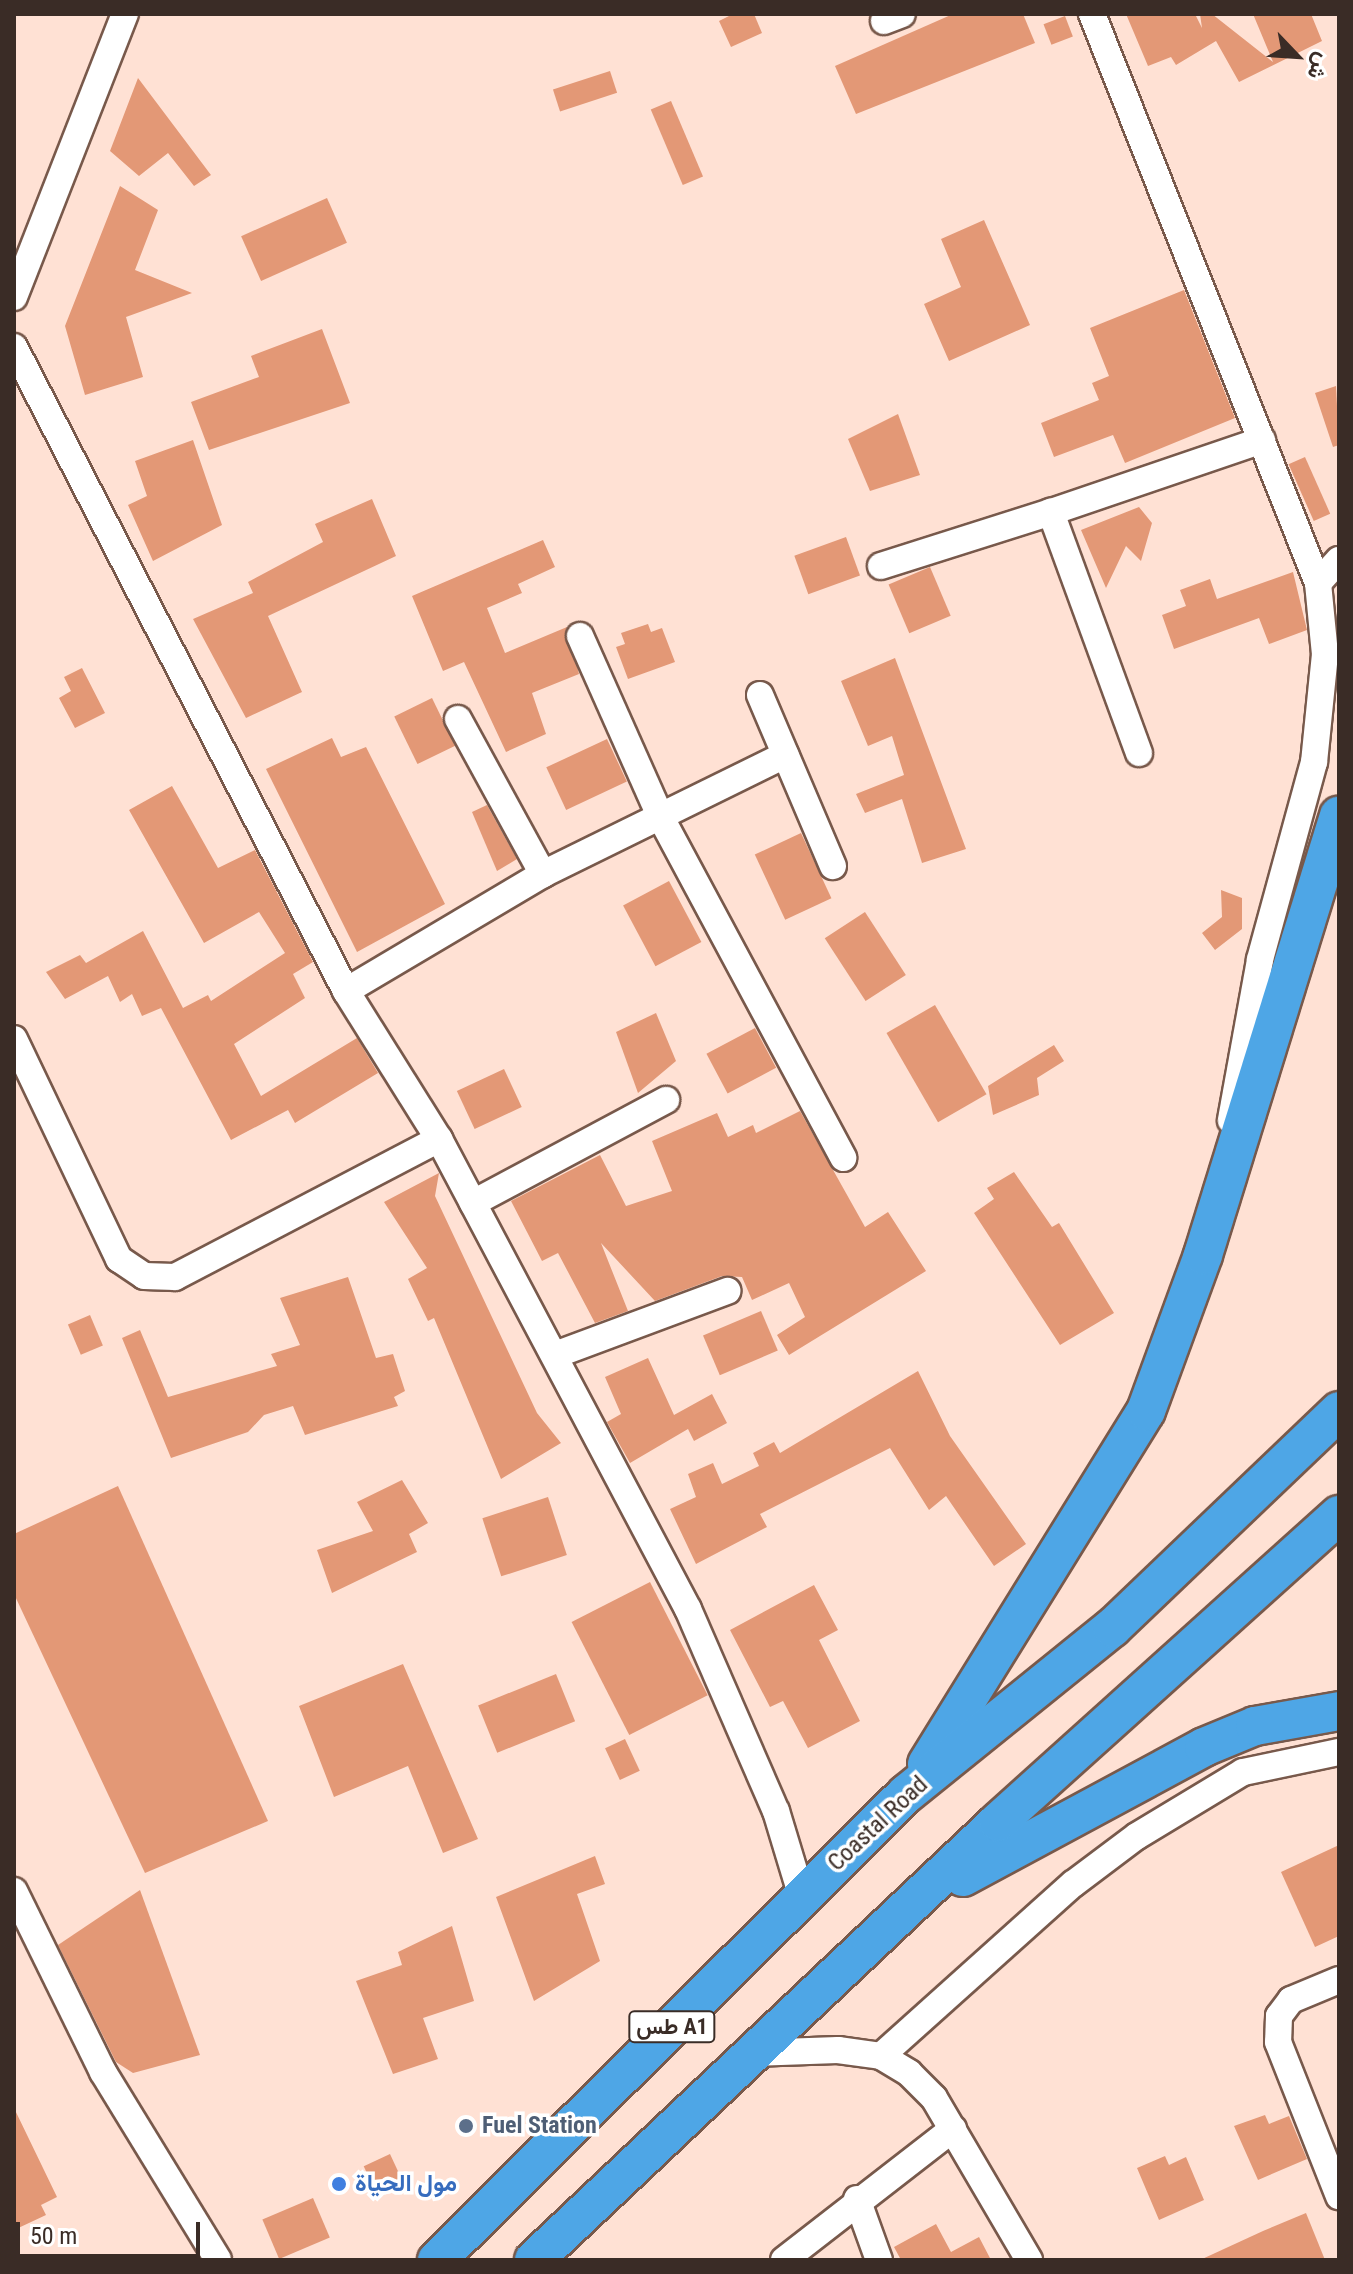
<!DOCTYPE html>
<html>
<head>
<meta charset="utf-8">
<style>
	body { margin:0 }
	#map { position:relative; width:1353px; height:2274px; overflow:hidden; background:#ffe1d4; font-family:"Roboto Condensed",Vazirmatn,sans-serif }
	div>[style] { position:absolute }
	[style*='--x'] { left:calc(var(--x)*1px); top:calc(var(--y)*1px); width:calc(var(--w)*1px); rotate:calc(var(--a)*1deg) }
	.building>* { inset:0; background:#e39876; transform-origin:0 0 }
	.roads { filter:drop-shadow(2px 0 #78594b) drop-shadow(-2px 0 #78594b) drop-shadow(0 2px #78594b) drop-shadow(0 -2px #78594b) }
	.minor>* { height:26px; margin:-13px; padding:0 13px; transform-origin:13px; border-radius:13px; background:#fff }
	.highway>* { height:38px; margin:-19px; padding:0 19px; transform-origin:19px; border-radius:19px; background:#4ea6e6 }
	.dots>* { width:22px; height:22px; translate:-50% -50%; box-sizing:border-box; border:4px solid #fff; border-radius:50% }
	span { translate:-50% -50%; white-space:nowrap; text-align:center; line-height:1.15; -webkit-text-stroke:7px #fff; paint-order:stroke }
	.shield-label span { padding:2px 6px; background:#fff; border:2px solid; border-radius:6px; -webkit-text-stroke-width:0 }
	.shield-label { font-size:22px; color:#3a2c26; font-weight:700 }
	.street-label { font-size:24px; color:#3a2c26 }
	.service-label { font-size:24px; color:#4e5e75; font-weight:700 }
	.left { translate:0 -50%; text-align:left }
	.shop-label { font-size:24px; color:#366cbe; font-weight:700 }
	.frame { position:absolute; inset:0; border:16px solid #3a2c26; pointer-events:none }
	.north { position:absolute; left:1257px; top:16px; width:80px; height:80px; -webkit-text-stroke:6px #fff; paint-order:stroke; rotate:115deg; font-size:22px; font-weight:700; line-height:32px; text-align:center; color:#3a2c26 }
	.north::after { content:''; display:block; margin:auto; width:28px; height:36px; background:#3a2c26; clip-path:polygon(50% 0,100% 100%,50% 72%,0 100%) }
	.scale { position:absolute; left:16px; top:2222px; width:184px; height:36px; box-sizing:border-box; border:4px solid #3a2c26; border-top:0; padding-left:10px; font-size:24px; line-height:28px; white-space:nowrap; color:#3a2c26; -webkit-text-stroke:6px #fff; paint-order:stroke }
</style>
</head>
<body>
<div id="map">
	<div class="building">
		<i style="clip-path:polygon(733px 14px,754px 14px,762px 33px,731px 47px,719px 21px)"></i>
		<i style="clip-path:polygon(953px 14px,1023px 14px,1035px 43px,856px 114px,835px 66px)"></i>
		<i style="clip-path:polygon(1126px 14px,1195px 14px,1202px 28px,1200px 14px,1212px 14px,1273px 62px,1253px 14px,1311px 14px,1322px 41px,1239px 82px,1216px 41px,1176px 65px,1171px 57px,1148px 66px)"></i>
		<i style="left:1065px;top:16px;width:22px;height:23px;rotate:69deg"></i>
		<i style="left:610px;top:71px;width:23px;height:60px;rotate:72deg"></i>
		<i style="clip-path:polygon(138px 78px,211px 175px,194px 186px,168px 153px,139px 176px,110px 151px)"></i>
		<i style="left:671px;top:101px;width:82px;height:22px;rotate:67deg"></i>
		<i style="clip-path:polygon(120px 186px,158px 210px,135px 270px,192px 293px,126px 317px,143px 377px,85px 395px,65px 326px)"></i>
		<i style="left:327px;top:198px;width:49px;height:94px;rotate:66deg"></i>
		<i style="clip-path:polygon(984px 220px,1030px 325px,949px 361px,924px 304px,961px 287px,941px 239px)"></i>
		<i style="clip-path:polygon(1184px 290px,1235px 418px,1125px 463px,1113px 435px,1054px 457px,1041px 423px,1099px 400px,1092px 383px,1109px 376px,1090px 328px)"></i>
		<i style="clip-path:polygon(322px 329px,350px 403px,209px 450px,191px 402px,259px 377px,251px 356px)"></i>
		<i style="clip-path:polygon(1336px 386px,1339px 445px,1333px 447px,1315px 393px)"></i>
		<i style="clip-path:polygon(898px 414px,920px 475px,870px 491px,848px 439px)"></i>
		<i style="clip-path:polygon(193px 440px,222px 525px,153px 561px,128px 505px,147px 496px,135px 461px)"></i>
		<i style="left:1305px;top:457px;width:62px;height:18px;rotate:66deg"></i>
		<i style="clip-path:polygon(372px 499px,396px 556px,268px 616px,302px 692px,246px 718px,193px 619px,253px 593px,248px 582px,323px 542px,315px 524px)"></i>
		<i style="clip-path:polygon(1139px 507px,1152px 523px,1141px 561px,1126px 546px,1106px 588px,1081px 530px)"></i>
		<i style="left:846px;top:537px;width:41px;height:55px;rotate:70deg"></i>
		<i style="clip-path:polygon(543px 540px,555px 567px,518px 584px,522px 593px,487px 608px,505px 653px,567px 627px,579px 674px,532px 693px,546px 734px,506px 752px,464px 662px,443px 671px,412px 596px)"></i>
		<i style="left:930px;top:567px;width:53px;height:45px;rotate:67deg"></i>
		<i style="clip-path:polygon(1293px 572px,1307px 630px,1269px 644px,1259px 618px,1174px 649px,1162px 615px,1186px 606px,1180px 590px,1210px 579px,1217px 599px)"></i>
		<i style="clip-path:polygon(648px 624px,651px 632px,662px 628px,675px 662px,628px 679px,616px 647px,625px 644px,621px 633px)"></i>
		<i style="clip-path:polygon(895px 658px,966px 849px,922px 863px,902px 799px,865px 813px,856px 794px,904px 775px,892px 736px,868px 746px,841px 681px)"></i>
		<i style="clip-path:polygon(82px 668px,105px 713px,75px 728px,59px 698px,71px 691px,64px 677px)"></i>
		<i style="left:432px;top:698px;width:53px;height:42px;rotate:64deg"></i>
		<i style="clip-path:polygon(332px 738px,341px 757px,366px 747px,445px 904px,357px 952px,266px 769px)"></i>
		<i style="left:607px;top:739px;width:47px;height:67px;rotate:65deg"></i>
		<i style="clip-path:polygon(172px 786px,218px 868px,255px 850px,313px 962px,293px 974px,305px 998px,234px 1044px,261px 1096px,357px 1038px,378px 1073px,295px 1123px,288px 1110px,231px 1140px,161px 1008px,142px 1016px,132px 994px,120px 1002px,108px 976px,65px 999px,46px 972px,80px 955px,86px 963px,143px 931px,183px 1008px,208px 995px,211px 1001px,285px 953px,259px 912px,204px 943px,129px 810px)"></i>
		<i style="clip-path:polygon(487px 805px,517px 859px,497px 871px,472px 812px)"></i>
		<i style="left:801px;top:833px;width:72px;height:51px;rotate:65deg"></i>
		<i style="left:669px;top:881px;width:69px;height:52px;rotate:62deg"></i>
		<i style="clip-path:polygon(1221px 890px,1242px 898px,1242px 929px,1215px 950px,1202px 933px,1222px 917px)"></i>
		<i style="left:865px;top:912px;width:75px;height:48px;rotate:57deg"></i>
		<i style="left:935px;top:1005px;width:103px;height:56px;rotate:60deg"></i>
		<i style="clip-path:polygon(656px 1013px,676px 1061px,638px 1093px,616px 1032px)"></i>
		<i style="left:755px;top:1028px;width:45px;height:55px;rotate:62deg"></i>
		<i style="clip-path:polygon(1054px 1045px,1064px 1061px,1037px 1078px,1039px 1095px,993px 1115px,988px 1086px)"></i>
		<i style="left:504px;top:1069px;width:42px;height:52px;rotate:65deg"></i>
		<i style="clip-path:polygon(800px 1111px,865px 1227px,888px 1212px,926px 1271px,789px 1355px,777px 1335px,805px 1317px,789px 1283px,752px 1300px,742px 1277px,722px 1276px,655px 1301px,601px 1243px,628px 1311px,595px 1323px,558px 1253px,542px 1261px,511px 1201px,600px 1155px,626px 1206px,672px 1191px,652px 1141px,717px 1113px,728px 1137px,753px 1125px,756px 1133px)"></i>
		<i style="clip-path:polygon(1014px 1172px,1052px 1227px,1059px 1223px,1114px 1313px,1060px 1345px,974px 1213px,994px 1199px,987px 1188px)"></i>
		<i style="clip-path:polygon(439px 1173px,435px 1196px,537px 1413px,561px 1443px,501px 1479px,434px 1318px,428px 1321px,408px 1279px,427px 1268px,384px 1202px)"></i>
		<i style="clip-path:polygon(348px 1277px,376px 1358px,393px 1354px,405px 1391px,394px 1397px,398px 1406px,305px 1435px,293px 1406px,264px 1415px,248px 1432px,171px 1458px,122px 1338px,140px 1330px,168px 1397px,277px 1366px,271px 1354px,300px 1345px,280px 1298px)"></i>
		<i style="left:761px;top:1311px;width:43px;height:63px;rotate:67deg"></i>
		<i style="left:90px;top:1315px;width:33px;height:24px;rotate:67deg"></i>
		<i style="clip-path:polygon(648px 1358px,674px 1415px,712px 1394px,727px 1423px,694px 1441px,688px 1429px,630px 1463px,607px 1422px,621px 1414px,605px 1377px)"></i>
		<i style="clip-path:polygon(918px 1371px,950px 1436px,1026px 1544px,994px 1566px,946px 1496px,929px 1510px,890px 1448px,760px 1514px,767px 1527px,696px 1564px,670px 1509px,696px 1497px,688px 1474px,713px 1463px,722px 1484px,759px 1466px,753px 1453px,774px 1442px,780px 1453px)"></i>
		<i style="clip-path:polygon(402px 1480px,428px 1523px,409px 1534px,417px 1552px,332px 1593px,317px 1550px,373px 1531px,357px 1502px)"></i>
		<i style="clip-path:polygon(118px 1486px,268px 1821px,145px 1873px,14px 1594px,14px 1534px)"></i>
		<i style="left:548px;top:1497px;width:61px;height:69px;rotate:72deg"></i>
		<i style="left:650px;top:1582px;width:127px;height:88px;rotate:63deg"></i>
		<i style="clip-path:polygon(814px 1585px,838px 1630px,819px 1640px,860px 1721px,808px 1748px,783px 1701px,770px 1707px,730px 1630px)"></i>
		<i style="clip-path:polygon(403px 1664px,478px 1839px,443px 1853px,408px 1766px,334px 1797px,299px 1706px)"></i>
		<i style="left:556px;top:1674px;width:51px;height:84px;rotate:68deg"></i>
		<i style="left:625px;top:1739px;width:35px;height:22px;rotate:65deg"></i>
		<i style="clip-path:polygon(1339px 1845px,1339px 1936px,1315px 1947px,1281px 1872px)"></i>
		<i style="clip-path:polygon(595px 1856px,605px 1884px,577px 1894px,600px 1961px,534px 2001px,496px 1897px)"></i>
		<i style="clip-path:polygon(140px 1890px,200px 2055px,133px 2073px,116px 2062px,58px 1945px)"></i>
		<i style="clip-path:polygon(452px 1926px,474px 2001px,423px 2018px,438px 2059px,393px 2074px,356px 1981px,402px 1965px,398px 1952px)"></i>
		<i style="clip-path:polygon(14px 2108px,57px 2197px,41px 2205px,46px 2215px,14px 2230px)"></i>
		<i style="clip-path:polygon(1265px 2115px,1269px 2124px,1289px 2116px,1307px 2159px,1258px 2180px,1234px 2126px)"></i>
		<i style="left:390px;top:2154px;width:33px;height:29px;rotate:65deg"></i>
		<i style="clip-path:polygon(1165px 2156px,1169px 2165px,1186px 2157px,1204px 2200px,1159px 2220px,1137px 2168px)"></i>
		<i style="left:313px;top:2198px;width:43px;height:55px;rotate:67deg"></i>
		<i style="clip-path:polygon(1306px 2213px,1325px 2260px,1200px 2260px,1263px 2231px)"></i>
		<i style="clip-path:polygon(936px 2224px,951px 2252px,979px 2237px,991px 2260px,901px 2260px,894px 2247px)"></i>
	</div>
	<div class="roads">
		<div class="minor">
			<i style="--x:1092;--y:14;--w:612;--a:68.34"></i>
			<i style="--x:1318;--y:583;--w:71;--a:84.4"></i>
			<i style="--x:1325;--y:654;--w:109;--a:95.8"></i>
			<i style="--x:1314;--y:762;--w:205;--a:105.3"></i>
			<i style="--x:1260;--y:960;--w:163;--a:100.3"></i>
			<i style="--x:884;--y:21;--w:19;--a:-21"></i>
			<i style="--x:14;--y:297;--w:304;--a:-68.6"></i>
			<i style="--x:14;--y:347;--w:725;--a:62.73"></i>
			<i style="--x:346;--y:991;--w:175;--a:57.9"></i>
			<i style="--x:439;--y:1139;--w:532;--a:62.09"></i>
			<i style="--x:688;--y:1609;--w:220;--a:66.5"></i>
			<i style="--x:776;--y:1811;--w:90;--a:73.2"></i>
			<i style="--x:881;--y:566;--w:178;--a:-17.6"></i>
			<i style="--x:1318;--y:583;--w:31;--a:-48"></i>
			<i style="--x:580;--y:636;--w:197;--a:66"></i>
			<i style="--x:660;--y:816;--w:388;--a:61.8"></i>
			<i style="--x:760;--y:695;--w:186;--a:66.9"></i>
			<i style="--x:458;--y:719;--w:177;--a:61.3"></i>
			<i style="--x:1139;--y:753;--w:257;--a:-110.1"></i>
			<i style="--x:1051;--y:512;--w:223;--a:-18.8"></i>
			<i style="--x:346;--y:991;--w:229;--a:-30.7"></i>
			<i style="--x:543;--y:874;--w:270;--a:-26.2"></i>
			<i style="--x:14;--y:1039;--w:244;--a:64.5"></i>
			<i style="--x:119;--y:1259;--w:30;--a:34"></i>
			<i style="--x:144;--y:1276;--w:31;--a:2"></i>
			<i style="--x:175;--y:1277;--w:298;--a:-27.6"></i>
			<i style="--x:473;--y:1203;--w:219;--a:-28.1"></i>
			<i style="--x:555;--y:1355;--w:184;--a:-20.4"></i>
			<i style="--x:14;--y:1891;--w:202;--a:63.8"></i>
			<i style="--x:103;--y:2072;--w:220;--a:58.5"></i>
			<i style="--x:1339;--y:1980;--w:52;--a:157.4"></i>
			<i style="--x:1291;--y:2000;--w:20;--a:127"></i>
			<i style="--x:1279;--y:2016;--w:26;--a:92"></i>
			<i style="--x:1278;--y:2042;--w:166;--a:68.4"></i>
			<i style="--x:752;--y:2053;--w:86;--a:-2"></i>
			<i style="--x:838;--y:2050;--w:43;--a:7.9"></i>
			<i style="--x:881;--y:2056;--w:33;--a:31"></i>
			<i style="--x:909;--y:2073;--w:35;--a:45"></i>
			<i style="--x:934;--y:2098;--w:188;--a:59.6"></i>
			<i style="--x:881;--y:2056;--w:258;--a:-41.9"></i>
			<i style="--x:1073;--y:1884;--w:80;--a:-36.9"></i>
			<i style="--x:1137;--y:1836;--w:124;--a:-31.1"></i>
			<i style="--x:1243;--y:1772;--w:98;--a:-11.8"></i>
			<i style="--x:857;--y:2199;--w:65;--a:70.2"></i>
			<i style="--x:784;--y:2260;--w:214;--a:-37.8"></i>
		</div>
		<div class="highway">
			<i style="--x:927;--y:1764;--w:415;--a:-58.2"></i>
			<i style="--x:1146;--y:1411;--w:166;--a:-69.9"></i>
			<i style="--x:1203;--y:1255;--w:460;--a:-72.8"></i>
			<i style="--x:963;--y:1877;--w:274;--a:-28.3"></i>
			<i style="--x:1204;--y:1747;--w:55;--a:-22.4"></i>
			<i style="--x:1255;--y:1726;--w:85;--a:-10.1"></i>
			<i style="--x:437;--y:2260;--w:661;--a:-44.82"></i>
			<i style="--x:906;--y:1794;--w:265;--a:-38.9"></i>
			<i style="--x:1112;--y:1628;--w:314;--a:-43.7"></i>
			<i style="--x:534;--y:2260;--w:638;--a:-43.35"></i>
			<i style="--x:998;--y:1822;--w:459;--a:-42"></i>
		</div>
	</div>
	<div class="dots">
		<i style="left:466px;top:2126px;background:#5c6f8a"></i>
		<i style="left:339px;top:2184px;background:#3f7fe0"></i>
	</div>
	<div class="shield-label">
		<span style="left:672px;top:2027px">طس A1</span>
	</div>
	<div class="street-label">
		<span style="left:878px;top:1824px;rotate:-43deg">Coastal Road</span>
	</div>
	<div class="service-label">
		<span class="left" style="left:482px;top:2126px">Fuel Station</span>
	</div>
	<div class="shop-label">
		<span class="left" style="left:355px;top:2184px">مول الحياة</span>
	</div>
	<div class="frame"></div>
	<div class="north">ش</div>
	<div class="scale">50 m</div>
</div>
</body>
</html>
